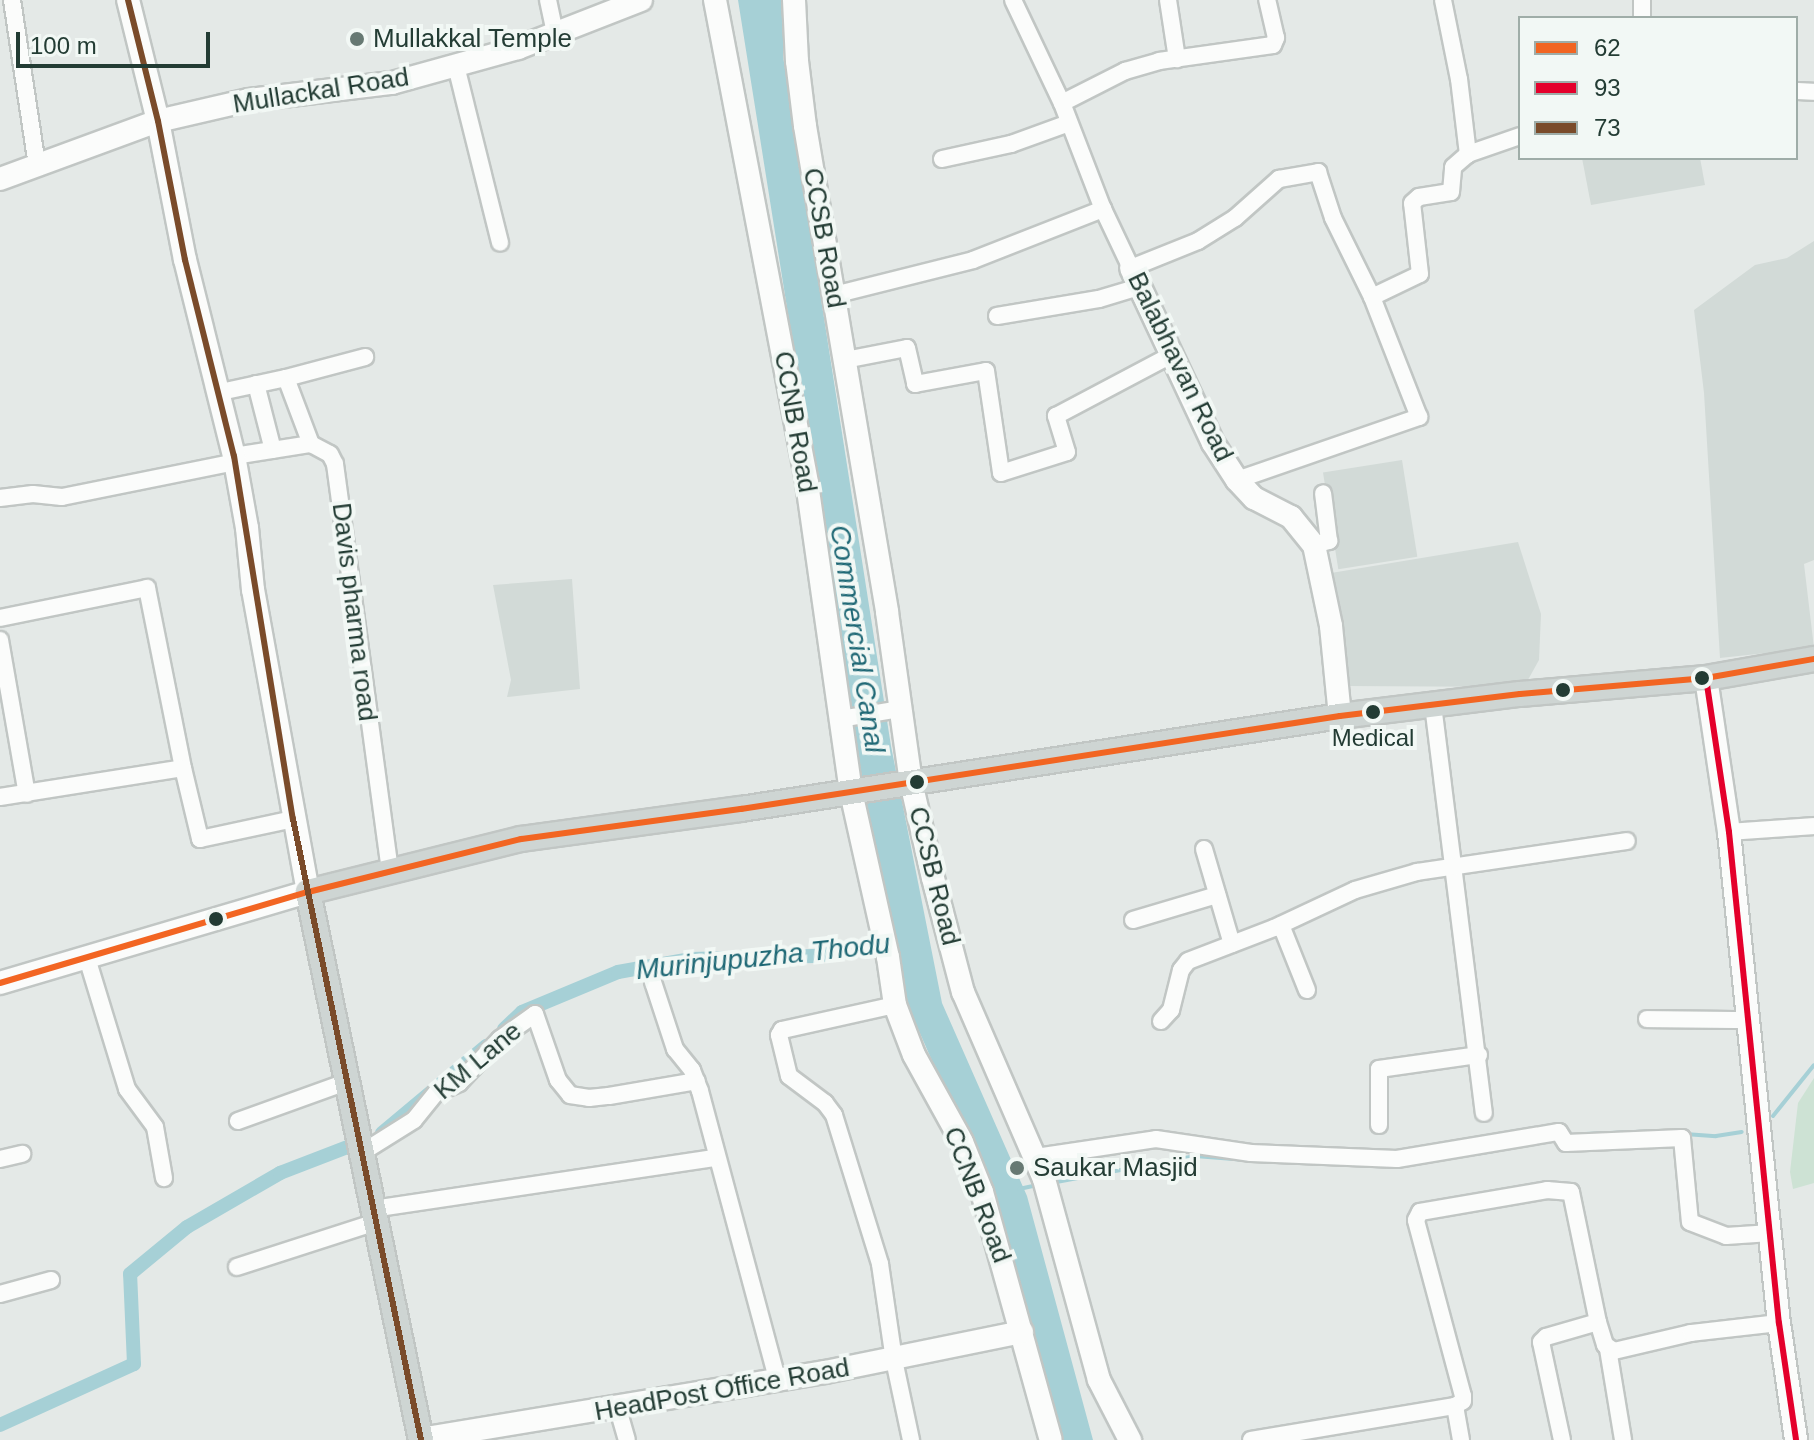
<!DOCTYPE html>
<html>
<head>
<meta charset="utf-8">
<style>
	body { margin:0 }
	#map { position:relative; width:1814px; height:1440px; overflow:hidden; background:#e4e9e7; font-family:Helvetica,sans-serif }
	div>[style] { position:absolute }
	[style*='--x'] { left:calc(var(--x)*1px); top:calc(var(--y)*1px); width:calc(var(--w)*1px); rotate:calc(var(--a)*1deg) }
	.built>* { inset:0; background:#d2dad7; transform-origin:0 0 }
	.green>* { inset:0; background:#cde2d4 }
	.water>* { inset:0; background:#a6d0d6 }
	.stream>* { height:4px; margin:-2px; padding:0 2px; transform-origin:2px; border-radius:2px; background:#a6d0d6 }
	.canal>* { height:14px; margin:-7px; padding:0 7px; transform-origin:7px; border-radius:7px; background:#a6d0d6 }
	.roads { filter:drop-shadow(2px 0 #c1c6c4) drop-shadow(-2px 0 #c1c6c4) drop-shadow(0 2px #c1c6c4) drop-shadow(0 -2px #c1c6c4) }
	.street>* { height:16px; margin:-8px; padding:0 8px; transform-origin:8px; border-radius:8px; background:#fbfcfb }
	.secondary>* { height:22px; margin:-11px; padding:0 11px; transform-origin:11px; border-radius:11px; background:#fbfcfb }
	.primary>* { height:24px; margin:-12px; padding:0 12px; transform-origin:12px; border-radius:12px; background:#ced5d3 }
	.bus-1>* { height:6px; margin:-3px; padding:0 3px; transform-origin:3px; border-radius:3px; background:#f26522 }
	.bus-2>* { height:6px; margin:-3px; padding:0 3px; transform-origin:3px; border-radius:3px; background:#e4002b }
	.bus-3>* { height:6px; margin:-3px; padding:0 3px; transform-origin:3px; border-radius:3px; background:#7a4b2a }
	.dots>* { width:22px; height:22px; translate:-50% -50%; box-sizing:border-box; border:4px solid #f2f8f5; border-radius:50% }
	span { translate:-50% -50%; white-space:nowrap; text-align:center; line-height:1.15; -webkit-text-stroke:8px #f2f8f5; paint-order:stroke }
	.bus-label { font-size:24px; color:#233c34 }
	.poi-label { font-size:26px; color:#233c34 }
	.left { translate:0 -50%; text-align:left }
	.street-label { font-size:26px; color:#233c34 }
	.water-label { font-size:28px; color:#1f6875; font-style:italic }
	.legend { position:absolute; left:1518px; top:16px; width:280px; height:144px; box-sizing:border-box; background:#f2f8f5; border:2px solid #9fada8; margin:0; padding:10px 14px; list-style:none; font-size:24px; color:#233c34 }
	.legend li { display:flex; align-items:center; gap:16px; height:40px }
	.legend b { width:40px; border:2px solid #9fada8 }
	.scale { position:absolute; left:16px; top:32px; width:194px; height:36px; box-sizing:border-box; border:4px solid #233c34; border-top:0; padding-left:10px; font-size:24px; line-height:28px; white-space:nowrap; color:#233c34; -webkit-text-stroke:6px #f2f8f5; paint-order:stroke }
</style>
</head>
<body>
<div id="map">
	<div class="built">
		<i style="clip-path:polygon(1582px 158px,1700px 158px,1705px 185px,1591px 205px)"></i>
		<i style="clip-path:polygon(1814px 241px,1814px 560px,1804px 564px,1814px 648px,1720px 658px,1704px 393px,1694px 310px,1755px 265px,1787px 258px)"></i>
		<i style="left:1402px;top:460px;width:98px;height:80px;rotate:81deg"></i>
		<i style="clip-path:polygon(1518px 542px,1541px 614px,1539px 660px,1524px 687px,1344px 686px,1325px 574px)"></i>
		<i style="clip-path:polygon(572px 579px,580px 689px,507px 697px,511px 680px,493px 585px)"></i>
	</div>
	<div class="green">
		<i style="clip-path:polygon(1814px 1078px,1814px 1183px,1793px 1189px,1790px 1172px,1798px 1103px)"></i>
	</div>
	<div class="water">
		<i style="clip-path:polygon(738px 0,783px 0,783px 56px,891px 746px,942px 1003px,1027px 1196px,1093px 1440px,1060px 1440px,987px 1186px,908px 1006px,866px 804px)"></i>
	</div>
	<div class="stream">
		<i style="--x:1773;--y:1116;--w:65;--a:-51.2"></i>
		<i style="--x:1585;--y:1134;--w:75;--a:-2.3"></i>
		<i style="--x:1685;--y:1134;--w:31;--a:4"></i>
		<i style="--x:1716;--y:1136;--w:26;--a:-9"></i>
		<i style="--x:1475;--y:1154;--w:19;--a:-9"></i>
		<i style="--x:1260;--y:1161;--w:75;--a:2.3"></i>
		<i style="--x:1051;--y:1183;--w:147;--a:-10.6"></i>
		<i style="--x:1195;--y:1156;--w:52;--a:4.4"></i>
		<i style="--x:1019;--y:1189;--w:19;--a:-12"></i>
	</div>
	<div class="canal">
		<i style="--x:504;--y:1029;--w:25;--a:-43"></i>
		<i style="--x:522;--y:1012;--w:104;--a:-22.6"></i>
		<i style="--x:618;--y:972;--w:73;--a:-10.2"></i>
		<i style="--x:690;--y:959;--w:124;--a:-1.4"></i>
		<i style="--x:814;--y:956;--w:77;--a:-7.5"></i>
		<i style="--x:382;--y:1133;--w:136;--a:-39.9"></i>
		<i style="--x:0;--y:1425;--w:147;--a:-24.5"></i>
		<i style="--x:134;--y:1364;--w:90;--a:-92.5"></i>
		<i style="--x:130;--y:1274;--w:74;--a:-39.5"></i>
		<i style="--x:187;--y:1227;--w:108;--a:-30.1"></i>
		<i style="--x:280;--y:1173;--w:89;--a:-21.1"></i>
	</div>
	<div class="roads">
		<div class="street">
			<i style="--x:12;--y:0;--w:167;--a:81.4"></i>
			<i style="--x:548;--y:0;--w:35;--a:78"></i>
			<i style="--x:1013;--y:0;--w:114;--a:64.6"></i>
			<i style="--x:1062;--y:103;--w:114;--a:68.9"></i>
			<i style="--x:1103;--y:209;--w:65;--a:64.6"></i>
			<i style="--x:1131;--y:268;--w:72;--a:-21.9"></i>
			<i style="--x:1198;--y:241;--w:44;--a:-31.9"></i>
			<i style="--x:1235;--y:218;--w:59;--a:-41.6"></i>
			<i style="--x:1279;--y:179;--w:40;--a:-10"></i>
			<i style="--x:1318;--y:172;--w:48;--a:71.9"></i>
			<i style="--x:1333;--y:218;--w:88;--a:63.7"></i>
			<i style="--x:1168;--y:0;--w:60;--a:81.3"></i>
			<i style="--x:1443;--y:0;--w:81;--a:78.6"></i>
			<i style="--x:1459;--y:79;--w:76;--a:83.2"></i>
			<i style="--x:1468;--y:154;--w:55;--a:-19.1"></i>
			<i style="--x:1642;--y:0;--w:18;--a:90"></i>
			<i style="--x:456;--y:66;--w:182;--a:76"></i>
			<i style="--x:1796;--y:91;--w:18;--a:3"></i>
			<i style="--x:1062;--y:103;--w:71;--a:-26.9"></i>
			<i style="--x:1125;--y:71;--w:35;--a:-16"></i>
			<i style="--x:1159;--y:61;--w:115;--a:-8"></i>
			<i style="--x:1273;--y:45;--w:8;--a:-67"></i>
			<i style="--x:1276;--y:38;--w:39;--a:-103"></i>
			<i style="--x:942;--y:159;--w:71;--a:-12.3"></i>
			<i style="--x:1011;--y:144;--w:62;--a:-19.9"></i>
			<i style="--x:834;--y:295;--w:143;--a:-14.1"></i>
			<i style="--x:973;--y:260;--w:140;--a:-21.4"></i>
			<i style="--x:997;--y:316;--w:103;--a:-9.5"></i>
			<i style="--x:1099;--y:299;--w:42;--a:-16.7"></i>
			<i style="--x:845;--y:360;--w:63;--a:-11"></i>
			<i style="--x:907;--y:348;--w:37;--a:77"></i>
			<i style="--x:915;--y:384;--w:72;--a:-10.4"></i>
			<i style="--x:986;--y:371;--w:103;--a:81.6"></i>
			<i style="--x:1001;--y:473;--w:69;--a:-17.7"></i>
			<i style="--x:1067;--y:452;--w:38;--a:-107"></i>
			<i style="--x:1056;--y:416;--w:132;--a:-27.9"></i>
			<i style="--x:286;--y:378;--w:82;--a:-14.9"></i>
			<i style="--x:256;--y:384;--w:68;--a:75.6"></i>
			<i style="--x:216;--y:393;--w:72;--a:-12.1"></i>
			<i style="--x:286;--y:378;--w:71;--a:69.3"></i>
			<i style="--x:234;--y:456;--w:78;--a:-8.9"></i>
			<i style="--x:311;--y:444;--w:21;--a:28"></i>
			<i style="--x:330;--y:454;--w:11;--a:63"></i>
			<i style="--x:335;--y:464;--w:410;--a:82.3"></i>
			<i style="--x:1237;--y:480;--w:193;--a:-19.1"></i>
			<i style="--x:1419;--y:417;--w:129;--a:-111.4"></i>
			<i style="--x:1372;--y:297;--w:53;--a:-25.6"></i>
			<i style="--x:1420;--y:274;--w:71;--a:-96.4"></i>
			<i style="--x:1412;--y:203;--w:9;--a:-41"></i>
			<i style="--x:1419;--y:197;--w:32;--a:-9"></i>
			<i style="--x:1451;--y:192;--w:25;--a:-85"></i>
			<i style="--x:1453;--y:167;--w:20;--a:-41"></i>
			<i style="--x:0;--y:498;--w:33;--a:-7"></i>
			<i style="--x:33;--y:494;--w:29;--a:6"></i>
			<i style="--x:62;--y:497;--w:177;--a:-11.4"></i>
			<i style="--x:1314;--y:545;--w:16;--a:-15"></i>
			<i style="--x:1329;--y:541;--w:48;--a:-97.1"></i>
			<i style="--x:0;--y:618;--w:150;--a:-11.5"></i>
			<i style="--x:147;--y:588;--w:184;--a:78.7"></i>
			<i style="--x:0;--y:640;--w:156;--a:80.1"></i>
			<i style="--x:1433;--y:705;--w:411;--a:82.9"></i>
			<i style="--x:840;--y:719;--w:61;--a:-9.5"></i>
			<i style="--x:0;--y:797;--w:185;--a:-9"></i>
			<i style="--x:183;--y:768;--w:73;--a:76.5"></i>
			<i style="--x:200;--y:839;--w:95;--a:-12.1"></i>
			<i style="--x:1729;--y:832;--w:85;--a:-4"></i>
			<i style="--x:1204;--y:849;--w:99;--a:73.6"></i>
			<i style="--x:1133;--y:920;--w:88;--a:-16.6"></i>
			<i style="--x:1281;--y:925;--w:70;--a:68.2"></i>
			<i style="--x:87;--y:958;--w:137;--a:73"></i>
			<i style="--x:127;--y:1089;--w:47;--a:53.6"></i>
			<i style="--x:155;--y:1127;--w:52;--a:80"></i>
			<i style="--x:653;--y:982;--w:71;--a:71.8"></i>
			<i style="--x:675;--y:1049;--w:27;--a:51"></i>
			<i style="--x:692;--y:1070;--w:22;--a:69"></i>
			<i style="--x:700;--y:1091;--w:298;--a:75"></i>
			<i style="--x:895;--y:1005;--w:116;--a:167.5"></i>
			<i style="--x:782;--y:1030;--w:6;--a:121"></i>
			<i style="--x:779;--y:1035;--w:42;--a:76.3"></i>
			<i style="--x:789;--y:1076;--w:45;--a:36.9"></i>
			<i style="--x:825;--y:1103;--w:15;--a:53"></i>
			<i style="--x:834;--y:1115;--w:156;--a:72.8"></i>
			<i style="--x:880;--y:1264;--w:97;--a:81.7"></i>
			<i style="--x:894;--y:1360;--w:82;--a:78"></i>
			<i style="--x:1647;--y:1019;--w:103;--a:0.6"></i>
			<i style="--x:1161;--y:1021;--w:15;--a:-48"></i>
			<i style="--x:1171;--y:1010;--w:41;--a:-76"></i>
			<i style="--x:1181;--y:970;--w:11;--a:-52"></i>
			<i style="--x:1188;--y:961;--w:92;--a:-21"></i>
			<i style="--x:1274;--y:928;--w:89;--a:-25.1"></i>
			<i style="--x:1355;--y:890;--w:65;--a:-16.2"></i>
			<i style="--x:1417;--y:872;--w:212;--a:-8.4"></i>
			<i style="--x:238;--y:1121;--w:118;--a:-19.8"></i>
			<i style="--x:1379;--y:1125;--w:56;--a:-90"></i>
			<i style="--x:1379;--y:1069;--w:101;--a:-8"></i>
			<i style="--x:363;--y:1152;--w:60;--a:-32.1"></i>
			<i style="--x:414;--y:1120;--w:35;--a:-51"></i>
			<i style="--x:436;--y:1093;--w:25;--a:-23"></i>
			<i style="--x:459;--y:1083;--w:60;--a:-47"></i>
			<i style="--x:500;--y:1039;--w:43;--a:-35.5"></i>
			<i style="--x:535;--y:1014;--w:70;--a:70.8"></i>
			<i style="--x:558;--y:1080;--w:19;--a:51"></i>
			<i style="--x:570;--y:1095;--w:19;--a:9"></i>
			<i style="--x:589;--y:1098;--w:20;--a:-6"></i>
			<i style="--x:609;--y:1096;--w:89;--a:-9.7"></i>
			<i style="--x:1036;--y:1157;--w:121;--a:-8.5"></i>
			<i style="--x:1156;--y:1139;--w:96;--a:8.4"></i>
			<i style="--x:1251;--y:1153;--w:146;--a:2.4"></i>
			<i style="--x:1397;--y:1159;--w:164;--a:-9.5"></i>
			<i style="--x:1559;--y:1132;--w:13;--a:58"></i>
			<i style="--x:1566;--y:1143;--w:116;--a:-2.5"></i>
			<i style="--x:1682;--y:1138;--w:84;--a:84.6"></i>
			<i style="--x:1690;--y:1222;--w:39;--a:21"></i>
			<i style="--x:1726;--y:1236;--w:45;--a:-3.8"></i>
			<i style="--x:0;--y:1159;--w:23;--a:-13"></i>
			<i style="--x:373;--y:1209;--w:347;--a:-8.5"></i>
			<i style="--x:237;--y:1267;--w:146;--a:-17.9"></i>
			<i style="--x:0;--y:1294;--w:53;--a:-15.4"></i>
			<i style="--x:1608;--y:1349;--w:92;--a:80.6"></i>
			<i style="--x:1455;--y:1406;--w:9;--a:-32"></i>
			<i style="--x:1463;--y:1401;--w:5;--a:-90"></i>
			<i style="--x:1463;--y:1396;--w:182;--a:-105"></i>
			<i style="--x:1416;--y:1220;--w:9;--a:-63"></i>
			<i style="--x:1420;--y:1212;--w:129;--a:-9.8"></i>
			<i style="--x:1547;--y:1190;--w:24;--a:5"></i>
			<i style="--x:1571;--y:1192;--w:133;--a:78.3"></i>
			<i style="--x:1598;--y:1322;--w:24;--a:73"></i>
			<i style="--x:1605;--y:1345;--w:11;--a:34"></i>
			<i style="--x:1614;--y:1351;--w:79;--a:-13.2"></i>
			<i style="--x:1691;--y:1333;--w:89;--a:-6.5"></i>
			<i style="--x:618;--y:1409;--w:32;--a:74"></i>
			<i style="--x:1251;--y:1440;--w:207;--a:-9.5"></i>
			<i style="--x:1455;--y:1406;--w:35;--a:80"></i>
			<i style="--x:1562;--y:1440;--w:100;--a:-102.1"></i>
			<i style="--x:1541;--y:1342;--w:7;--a:-45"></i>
			<i style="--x:1546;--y:1337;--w:54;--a:-16.1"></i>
		</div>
		<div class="secondary">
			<i style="--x:715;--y:0;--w:492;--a:79.2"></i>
			<i style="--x:807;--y:483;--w:312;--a:81.9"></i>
			<i style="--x:851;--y:792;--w:169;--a:77.4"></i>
			<i style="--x:888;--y:957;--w:49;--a:81.7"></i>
			<i style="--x:895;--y:1005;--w:53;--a:69.2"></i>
			<i style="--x:914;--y:1055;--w:99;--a:61.1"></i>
			<i style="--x:962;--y:1142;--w:54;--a:68.2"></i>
			<i style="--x:982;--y:1192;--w:257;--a:74.5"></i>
			<i style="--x:794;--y:0;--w:61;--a:87.2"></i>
			<i style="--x:797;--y:61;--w:65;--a:83"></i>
			<i style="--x:805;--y:126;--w:493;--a:80.4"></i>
			<i style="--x:887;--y:612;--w:172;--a:82"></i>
			<i style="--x:911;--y:782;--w:98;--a:77.1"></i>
			<i style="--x:933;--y:878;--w:118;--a:75.3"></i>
			<i style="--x:963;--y:992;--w:204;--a:66.6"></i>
			<i style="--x:1044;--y:1179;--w:208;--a:74.7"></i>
			<i style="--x:1099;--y:1380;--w:68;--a:62.7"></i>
			<i style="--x:0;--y:179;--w:168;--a:-20.2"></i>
			<i style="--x:158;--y:121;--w:93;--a:-13"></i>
			<i style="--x:249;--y:100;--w:144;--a:-6.8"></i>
			<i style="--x:392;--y:83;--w:131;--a:-15.5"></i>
			<i style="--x:518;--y:48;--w:132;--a:-21.3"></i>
			<i style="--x:1131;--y:268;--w:193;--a:64.9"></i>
			<i style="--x:1213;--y:443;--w:44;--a:57"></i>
			<i style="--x:1237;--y:480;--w:25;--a:47"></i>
			<i style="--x:1254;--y:498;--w:42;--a:27.2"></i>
			<i style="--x:1291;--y:517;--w:36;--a:51"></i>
			<i style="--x:1314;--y:545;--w:83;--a:78.1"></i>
			<i style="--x:1331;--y:626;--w:90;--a:84.3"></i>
			<i style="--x:1706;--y:678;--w:156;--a:81.5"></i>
			<i style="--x:1729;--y:832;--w:494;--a:84.2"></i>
			<i style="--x:1779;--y:1323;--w:118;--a:81.7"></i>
			<i style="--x:0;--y:983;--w:321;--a:-16.5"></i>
			<i style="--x:308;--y:892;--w:307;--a:-100.3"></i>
			<i style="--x:253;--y:590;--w:62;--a:-95.5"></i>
			<i style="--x:247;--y:528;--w:73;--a:-100.2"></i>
			<i style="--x:234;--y:456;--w:202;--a:-104"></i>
			<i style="--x:185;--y:260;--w:142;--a:-101"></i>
			<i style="--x:158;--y:121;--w:125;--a:-103.9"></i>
			<i style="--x:420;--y:1439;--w:411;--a:-9.4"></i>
			<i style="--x:825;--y:1372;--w:201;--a:-11.5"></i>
		</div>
		<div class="primary">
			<i style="--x:421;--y:1440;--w:560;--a:-101.65"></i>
			<i style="--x:308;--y:892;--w:219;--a:-14"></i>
			<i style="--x:521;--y:839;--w:222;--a:-7.8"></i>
			<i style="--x:741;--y:809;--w:606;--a:-8.83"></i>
			<i style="--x:1340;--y:716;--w:181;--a:-7"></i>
			<i style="--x:1520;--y:694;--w:187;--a:-4.9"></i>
			<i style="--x:1706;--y:678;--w:110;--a:-10"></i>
		</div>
	</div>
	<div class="bus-1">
		<i style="--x:0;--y:983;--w:321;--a:-16.5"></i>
		<i style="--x:308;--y:892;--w:219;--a:-14"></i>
		<i style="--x:521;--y:839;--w:222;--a:-7.8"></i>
		<i style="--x:741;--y:809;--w:606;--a:-8.83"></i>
		<i style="--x:1340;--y:716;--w:181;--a:-7"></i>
		<i style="--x:1520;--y:694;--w:187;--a:-4.9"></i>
		<i style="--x:1706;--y:678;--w:110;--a:-10"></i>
	</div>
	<div class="bus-2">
		<i style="--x:1706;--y:678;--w:156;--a:81.5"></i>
		<i style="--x:1729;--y:832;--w:494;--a:84.2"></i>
		<i style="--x:1779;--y:1323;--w:118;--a:81.7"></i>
	</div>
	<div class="bus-3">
		<i style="--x:128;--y:0;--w:125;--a:76.1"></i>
		<i style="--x:158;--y:121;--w:142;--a:79"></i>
		<i style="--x:185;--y:260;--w:202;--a:76"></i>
		<i style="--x:234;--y:456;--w:368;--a:80.8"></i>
		<i style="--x:293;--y:819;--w:634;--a:78.35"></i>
	</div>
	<div class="dots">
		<i style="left:357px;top:39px;background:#677973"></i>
		<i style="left:1702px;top:678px;background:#233c34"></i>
		<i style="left:1563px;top:690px;background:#233c34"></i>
		<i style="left:1373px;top:712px;background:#233c34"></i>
		<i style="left:917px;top:782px;background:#233c34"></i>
		<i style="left:216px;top:919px;background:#233c34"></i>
		<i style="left:1017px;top:1168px;background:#677973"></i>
	</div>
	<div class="bus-label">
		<span style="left:1373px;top:738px">Medical</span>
	</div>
	<div class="poi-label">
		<span class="left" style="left:373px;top:39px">Mullakkal Temple</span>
		<span class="left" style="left:1033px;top:1168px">Saukar Masjid</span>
	</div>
	<div class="street-label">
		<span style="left:321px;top:91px;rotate:-9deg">Mullackal Road</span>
		<span style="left:824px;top:238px;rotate:80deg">CCSB Road</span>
		<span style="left:1180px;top:367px;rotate:64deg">Balabhavan Road</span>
		<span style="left:795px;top:422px;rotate:80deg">CCNB Road</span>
		<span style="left:354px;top:612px;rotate:83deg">Davis pharma road</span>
		<span style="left:934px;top:876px;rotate:76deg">CCSB Road</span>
		<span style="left:478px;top:1061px;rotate:-40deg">KM Lane</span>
		<span style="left:977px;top:1195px;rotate:69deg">CCNB Road</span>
		<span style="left:722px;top:1390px;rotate:-10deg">HeadPost Office Road</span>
	</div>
	<div class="water-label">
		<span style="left:857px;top:639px;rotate:81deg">Commercial Canal</span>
		<span style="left:763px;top:957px;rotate:-6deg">Murinjupuzha Thodu</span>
	</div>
	<ul class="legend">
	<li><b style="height:10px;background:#f26522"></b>62</li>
	<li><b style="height:10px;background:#e4002b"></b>93</li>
	<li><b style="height:10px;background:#7a4b2a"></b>73</li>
	</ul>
	<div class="scale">100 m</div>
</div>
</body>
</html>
